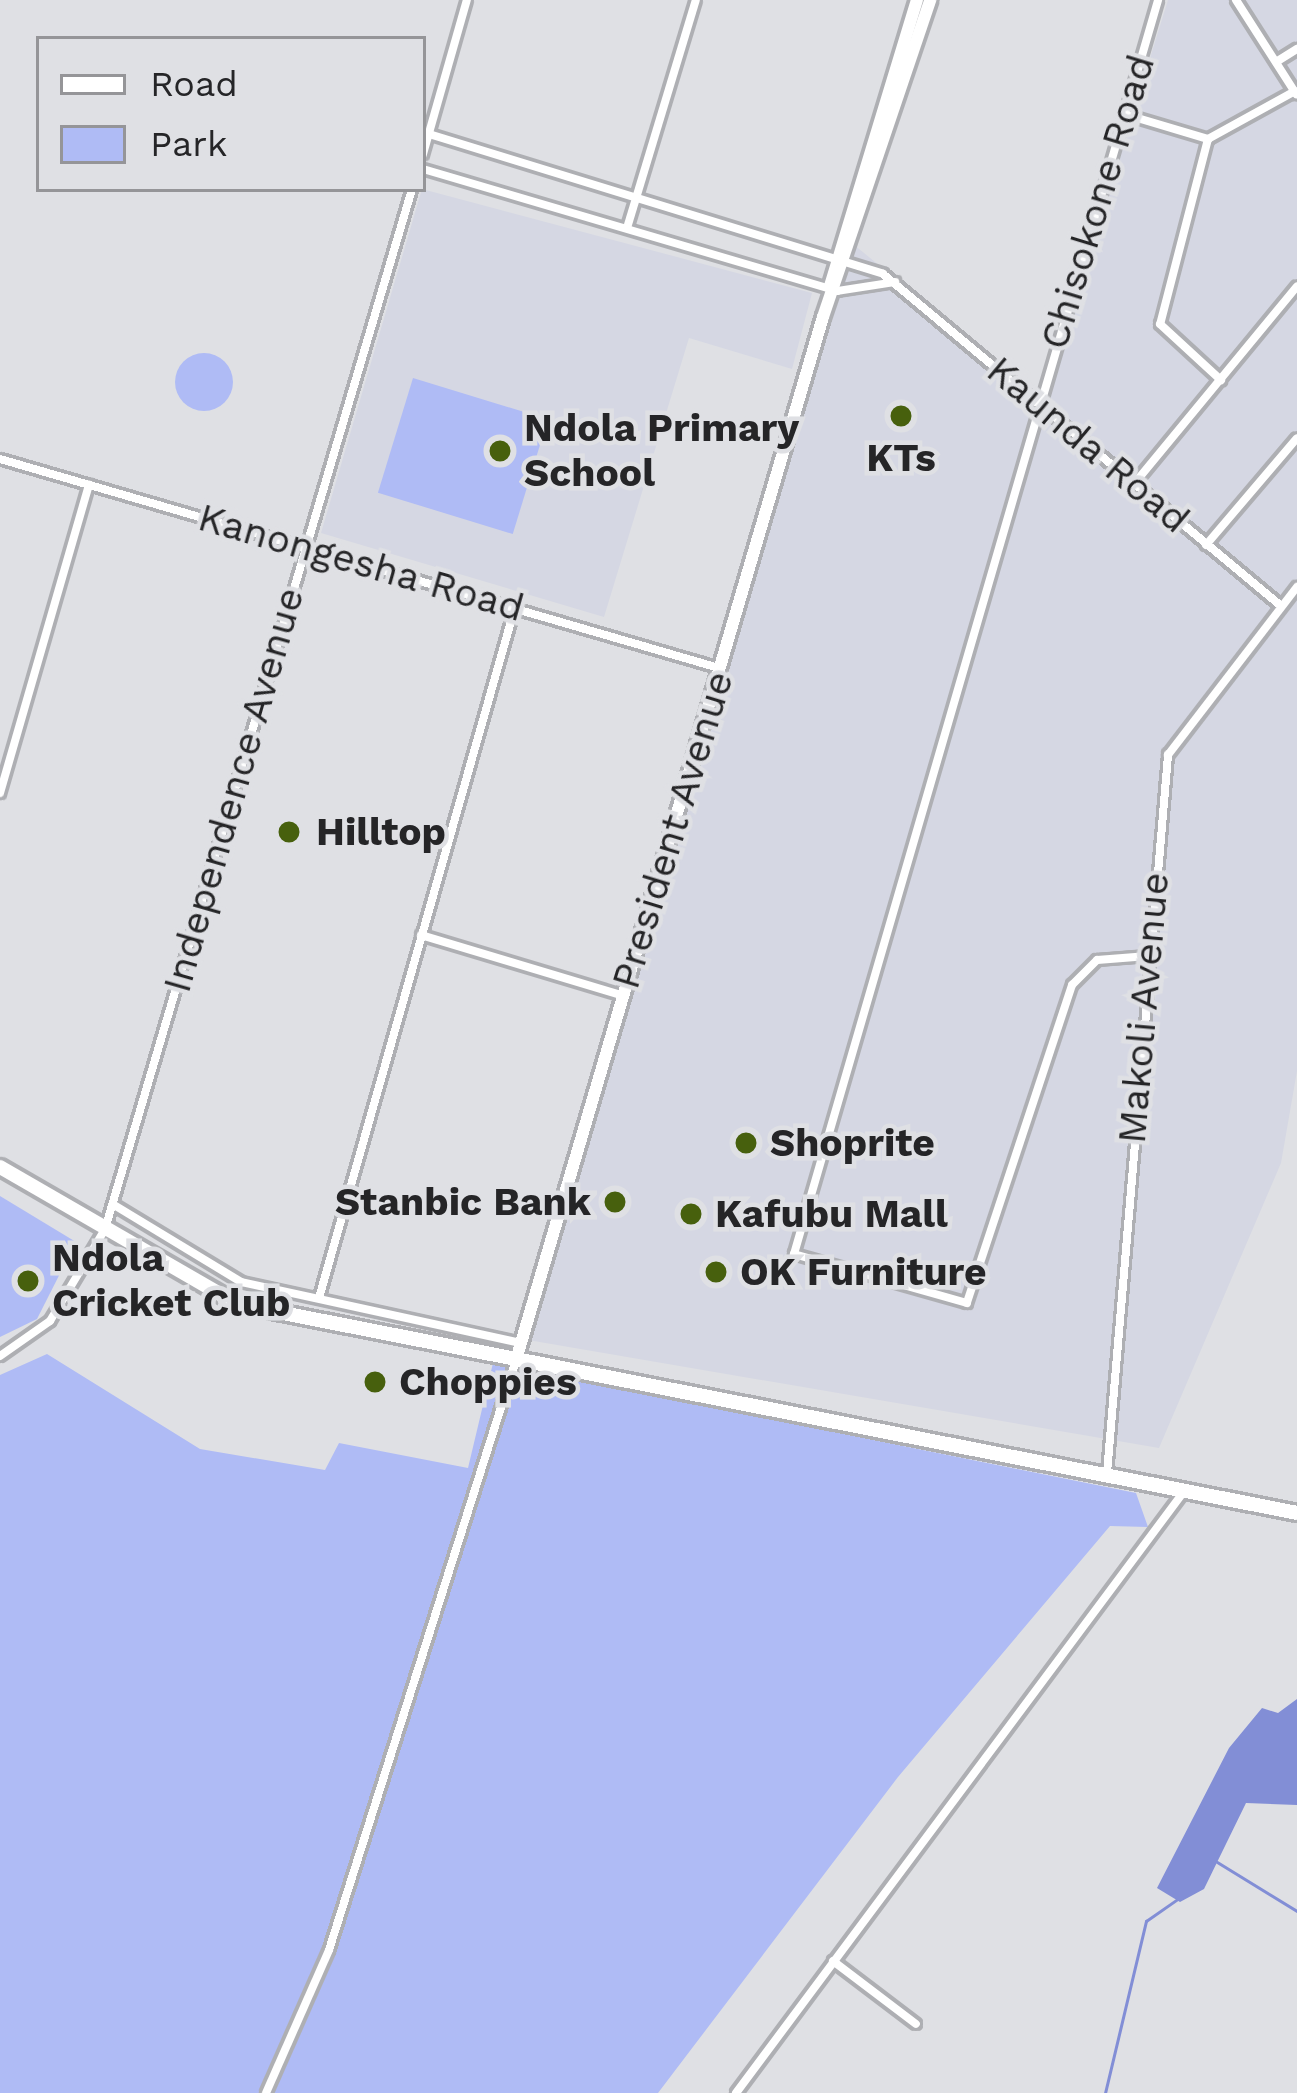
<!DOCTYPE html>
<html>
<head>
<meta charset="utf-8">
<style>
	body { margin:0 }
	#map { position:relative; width:1297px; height:2093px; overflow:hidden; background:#dfe0e4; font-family:"Work Sans",sans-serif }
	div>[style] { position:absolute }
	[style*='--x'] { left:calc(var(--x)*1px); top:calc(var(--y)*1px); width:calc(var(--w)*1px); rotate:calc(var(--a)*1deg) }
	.built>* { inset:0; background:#d5d7e3 }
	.green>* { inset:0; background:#afbbf5; transform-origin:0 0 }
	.round { border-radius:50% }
	.water>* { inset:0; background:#828ed6 }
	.stream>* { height:3px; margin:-1.5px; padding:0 1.5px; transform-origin:1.5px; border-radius:1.5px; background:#828ed6 }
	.roads { filter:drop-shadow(3px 0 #aeafb3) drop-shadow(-3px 0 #aeafb3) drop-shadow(0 3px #aeafb3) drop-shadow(0 -3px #aeafb3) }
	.minor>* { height:8px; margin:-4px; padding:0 4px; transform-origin:4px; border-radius:4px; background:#fff }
	.secondary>* { height:12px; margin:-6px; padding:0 6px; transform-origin:6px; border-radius:6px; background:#fff }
	.trunk>* { height:14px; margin:-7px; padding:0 7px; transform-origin:7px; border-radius:7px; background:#fff }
	.dots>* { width:33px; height:33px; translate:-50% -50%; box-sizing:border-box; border:6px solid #dfe0e4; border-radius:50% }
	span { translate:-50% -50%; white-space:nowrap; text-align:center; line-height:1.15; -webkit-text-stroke:9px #dfe0e4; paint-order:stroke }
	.street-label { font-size:39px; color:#252527 }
	.poi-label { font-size:39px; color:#252527; font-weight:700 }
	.left { translate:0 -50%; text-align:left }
	.right { translate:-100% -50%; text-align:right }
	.legend { position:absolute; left:36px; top:36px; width:390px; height:156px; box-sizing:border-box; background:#dfe0e4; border:3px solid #959598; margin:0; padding:15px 21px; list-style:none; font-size:36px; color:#252527 }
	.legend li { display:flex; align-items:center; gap:24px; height:60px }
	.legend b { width:60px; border:3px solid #959598 }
</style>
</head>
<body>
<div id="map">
	<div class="built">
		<i style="clip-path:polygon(1168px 0,1297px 0,1297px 1071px,1281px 1163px,1159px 1448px,528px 1340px,853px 244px,1044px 400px)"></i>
		<i style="clip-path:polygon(422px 189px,812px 293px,792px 369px,689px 338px,604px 617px,321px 533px)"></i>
	</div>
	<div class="green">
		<i class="round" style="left:175px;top:353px;width:58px;height:58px"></i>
		<i style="left:413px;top:378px;width:141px;height:120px;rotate:17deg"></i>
		<i style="clip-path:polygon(0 1196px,76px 1242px,37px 1319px,0 1337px)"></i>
		<i style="clip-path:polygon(47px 1354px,200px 1449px,325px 1470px,339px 1443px,468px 1468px,493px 1363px,1136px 1493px,1148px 1527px,1110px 1526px,898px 1777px,658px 2093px,0 2093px,0 1375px)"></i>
	</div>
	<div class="water">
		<i style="clip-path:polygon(1297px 1699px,1297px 1805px,1246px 1803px,1204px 1889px,1180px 1902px,1157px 1888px,1229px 1748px,1262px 1708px,1278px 1713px)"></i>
	</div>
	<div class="stream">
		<i style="--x:1217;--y:1862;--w:94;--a:31.5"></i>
		<i style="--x:1105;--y:2093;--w:177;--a:-76.6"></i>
		<i style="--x:1146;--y:1921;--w:40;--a:-34.9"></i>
	</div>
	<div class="roads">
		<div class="minor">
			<i style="--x:1236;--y:0;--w:112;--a:57.4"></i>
			<i style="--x:1276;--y:62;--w:25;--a:-32"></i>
			<i style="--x:1124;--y:114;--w:88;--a:16.6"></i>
			<i style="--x:1208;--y:139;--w:99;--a:-28.9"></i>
			<i style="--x:429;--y:134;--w:475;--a:17.1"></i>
			<i style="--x:883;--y:274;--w:518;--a:39.83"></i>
			<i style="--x:1208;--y:139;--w:191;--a:104.5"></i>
			<i style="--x:1160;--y:324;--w:83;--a:42.6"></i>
			<i style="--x:423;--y:154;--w:160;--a:-74.1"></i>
			<i style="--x:423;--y:169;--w:432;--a:16.4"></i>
			<i style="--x:837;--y:291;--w:59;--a:-8.8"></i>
			<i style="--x:627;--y:228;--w:238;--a:-73.2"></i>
			<i style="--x:0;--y:459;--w:749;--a:16.21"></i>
			<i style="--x:1134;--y:484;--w:256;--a:-50.5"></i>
			<i style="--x:1206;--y:545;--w:140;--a:-49.6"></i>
			<i style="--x:0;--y:793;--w:321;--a:-73.9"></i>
			<i style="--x:421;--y:935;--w:212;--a:16.7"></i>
			<i style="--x:1148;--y:956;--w:51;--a:175.5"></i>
			<i style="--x:1097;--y:960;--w:35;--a:135"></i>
			<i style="--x:1072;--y:985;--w:335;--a:108.3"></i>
			<i style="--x:967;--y:1303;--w:180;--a:-164.2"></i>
			<i style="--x:794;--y:1254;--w:1306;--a:-73.81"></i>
			<i style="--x:114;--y:1205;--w:149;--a:31.2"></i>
			<i style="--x:241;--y:1282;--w:287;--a:12.3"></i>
			<i style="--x:319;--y:1298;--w:718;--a:-74.16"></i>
			<i style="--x:0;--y:1356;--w:61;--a:-35"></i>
			<i style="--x:50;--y:1321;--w:107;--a:-59.1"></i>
			<i style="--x:105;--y:1229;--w:1084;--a:-73.55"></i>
			<i style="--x:1107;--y:1473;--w:721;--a:-85.14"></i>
			<i style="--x:1168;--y:755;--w:212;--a:-52.5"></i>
			<i style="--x:833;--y:1961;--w:104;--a:37.2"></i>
			<i style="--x:266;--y:2093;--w:156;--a:-66.2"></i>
			<i style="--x:329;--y:1950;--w:619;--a:-72.41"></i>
			<i style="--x:736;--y:2093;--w:752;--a:-53.33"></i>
		</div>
		<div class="secondary">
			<i style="--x:830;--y:286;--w:299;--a:-73.1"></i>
			<i style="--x:516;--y:1360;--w:1087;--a:-73.6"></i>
			<i style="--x:823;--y:317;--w:335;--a:-71.3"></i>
		</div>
		<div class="trunk">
			<i style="--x:0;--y:1167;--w:274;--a:30"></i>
			<i style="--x:237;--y:1304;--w:1080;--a:11.15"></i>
		</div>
	</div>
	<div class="dots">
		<i style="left:901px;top:416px;background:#47600d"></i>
		<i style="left:500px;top:451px;background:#47600d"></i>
		<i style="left:289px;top:832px;background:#47600d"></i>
		<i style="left:746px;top:1143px;background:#47600d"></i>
		<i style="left:615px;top:1202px;background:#47600d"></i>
		<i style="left:691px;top:1214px;background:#47600d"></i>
		<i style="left:716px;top:1272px;background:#47600d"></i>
		<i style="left:28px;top:1281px;background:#47600d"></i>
		<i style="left:375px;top:1382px;background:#47600d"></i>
	</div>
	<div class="street-label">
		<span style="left:1098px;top:202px;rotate:-73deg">Chisokone Road</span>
		<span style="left:1088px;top:445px;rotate:40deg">Kaunda Road</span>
		<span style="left:361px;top:563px;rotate:16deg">Kanongesha Road</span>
		<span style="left:234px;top:790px;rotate:-74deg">Independence Avenue</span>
		<span style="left:673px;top:830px;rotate:-73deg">President Avenue</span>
		<span style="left:1144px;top:1008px;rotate:-85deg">Makoli Avenue</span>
	</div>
	<div class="poi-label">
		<span class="left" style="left:524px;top:451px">Ndola Primary<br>School</span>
		<span style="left:901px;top:458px">KTs</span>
		<span class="left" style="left:316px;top:832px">Hilltop</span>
		<span class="left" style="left:770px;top:1143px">Shoprite</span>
		<span class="right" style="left:591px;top:1202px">Stanbic Bank</span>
		<span class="left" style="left:715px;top:1214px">Kafubu Mall</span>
		<span class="left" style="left:52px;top:1281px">Ndola<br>Cricket Club</span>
		<span class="left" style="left:740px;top:1272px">OK Furniture</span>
		<span class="left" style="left:399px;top:1382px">Choppies</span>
	</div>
	<ul class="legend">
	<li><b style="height:15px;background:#fff"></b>Road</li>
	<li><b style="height:33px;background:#afbbf5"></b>Park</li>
	</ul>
</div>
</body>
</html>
